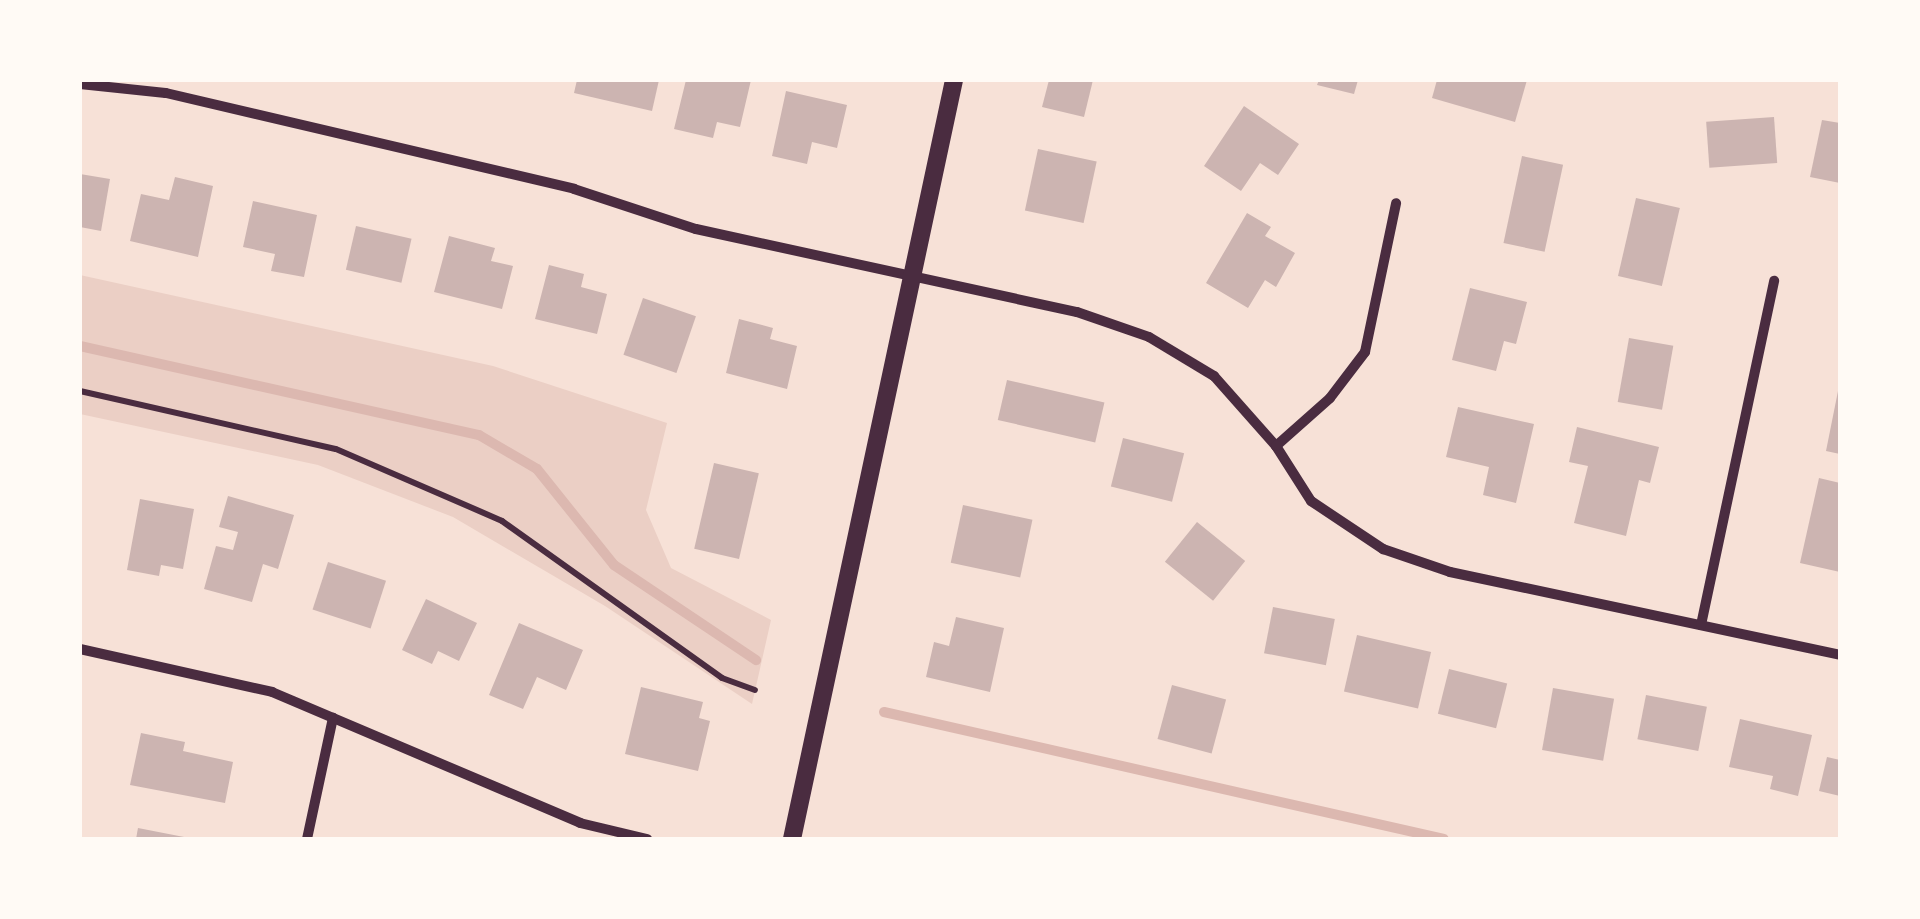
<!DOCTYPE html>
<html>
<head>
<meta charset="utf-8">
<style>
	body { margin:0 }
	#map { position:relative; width:1920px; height:919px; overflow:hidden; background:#f7e1d7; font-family:Overpass,sans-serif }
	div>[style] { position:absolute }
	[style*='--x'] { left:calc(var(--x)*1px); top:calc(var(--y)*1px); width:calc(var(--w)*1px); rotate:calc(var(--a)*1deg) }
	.green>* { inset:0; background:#ebcfc5 }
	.stream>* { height:10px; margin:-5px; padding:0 5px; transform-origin:5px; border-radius:5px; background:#dcb8b0 }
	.building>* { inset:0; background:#ccb4b1; transform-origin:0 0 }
	.path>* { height:6px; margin:-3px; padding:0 3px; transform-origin:3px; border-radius:3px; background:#4a2c40 }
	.minor>* { height:10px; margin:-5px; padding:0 5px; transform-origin:5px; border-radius:5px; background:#4a2c40 }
	.tertiary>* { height:18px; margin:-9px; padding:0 9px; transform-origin:9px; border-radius:9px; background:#4a2c40 }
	span { translate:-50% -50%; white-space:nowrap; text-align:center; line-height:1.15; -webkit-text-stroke:8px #fffaf5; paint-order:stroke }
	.frame { position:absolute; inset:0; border:82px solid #fffaf5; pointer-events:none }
</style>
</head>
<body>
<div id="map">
	<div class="green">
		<i style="clip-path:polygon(80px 275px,493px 366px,667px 423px,646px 510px,671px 568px,771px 620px,752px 704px,605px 606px,453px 517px,318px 465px,80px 414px)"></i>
	</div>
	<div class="stream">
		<i style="--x:80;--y:346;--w:409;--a:12.6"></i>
		<i style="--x:479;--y:435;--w:67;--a:30.4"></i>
		<i style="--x:537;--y:469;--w:123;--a:51.3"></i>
		<i style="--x:614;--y:565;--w:171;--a:33.8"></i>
		<i style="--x:884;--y:712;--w:574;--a:12.78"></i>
	</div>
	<div class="building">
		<i style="clip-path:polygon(577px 80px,659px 80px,652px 111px,574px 93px)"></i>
		<i style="clip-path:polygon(686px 80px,751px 80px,740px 127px,717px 122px,713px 138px,674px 129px)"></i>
		<i style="clip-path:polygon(1049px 80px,1093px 80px,1084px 117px,1042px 107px)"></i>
		<i style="clip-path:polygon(1319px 80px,1358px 80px,1354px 94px,1317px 85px)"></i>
		<i style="clip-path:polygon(1437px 80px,1527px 80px,1515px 122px,1432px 98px)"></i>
		<i style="clip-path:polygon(786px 91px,847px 105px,837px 148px,812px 142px,807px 164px,772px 156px)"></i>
		<i style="clip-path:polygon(1244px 106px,1299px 144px,1278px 175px,1260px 163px,1241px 191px,1204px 166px)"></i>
		<i style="left:1774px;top:117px;width:46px;height:68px;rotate:86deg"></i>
		<i style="clip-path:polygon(1822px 120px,1840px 123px,1840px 183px,1810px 177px)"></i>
		<i style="left:1038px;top:149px;width:60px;height:63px;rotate:12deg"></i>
		<i style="left:1522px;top:156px;width:42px;height:89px;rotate:12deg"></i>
		<i style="clip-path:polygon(80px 174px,110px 179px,101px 231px,80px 227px)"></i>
		<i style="clip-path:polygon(175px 177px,213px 186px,198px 257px,130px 241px,141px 194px,169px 200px)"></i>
		<i style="left:1636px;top:198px;width:45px;height:80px;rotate:13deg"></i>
		<i style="clip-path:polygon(253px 201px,317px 215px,304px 277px,271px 271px,275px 254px,243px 247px)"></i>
		<i style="clip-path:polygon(1247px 213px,1271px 227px,1265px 236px,1295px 253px,1276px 287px,1265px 280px,1248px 308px,1206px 283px)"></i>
		<i style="left:356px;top:226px;width:57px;height:45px;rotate:13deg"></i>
		<i style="clip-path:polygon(449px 236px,495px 248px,491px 261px,513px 266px,502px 309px,434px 292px)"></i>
		<i style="clip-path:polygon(549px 265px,584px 274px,581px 287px,607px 294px,597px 334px,535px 319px)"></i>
		<i style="clip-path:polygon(1470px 288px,1527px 302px,1516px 344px,1504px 341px,1496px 371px,1452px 360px)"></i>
		<i style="left:643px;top:298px;width:56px;height:60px;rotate:19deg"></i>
		<i style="clip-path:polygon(739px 319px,773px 328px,770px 339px,797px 346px,787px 389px,726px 373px)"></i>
		<i style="left:1629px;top:338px;width:45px;height:65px;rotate:10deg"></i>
		<i style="left:1007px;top:380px;width:100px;height:41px;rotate:13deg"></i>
		<i style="clip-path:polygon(1838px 391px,1840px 391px,1840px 454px,1826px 451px)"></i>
		<i style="clip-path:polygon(1458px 407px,1534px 424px,1516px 503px,1483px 495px,1489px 467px,1446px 457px)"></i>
		<i style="clip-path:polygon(1577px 427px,1659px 447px,1650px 483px,1639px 480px,1626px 536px,1574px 523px,1588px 466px,1569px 462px)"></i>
		<i style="left:1123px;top:438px;width:63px;height:50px;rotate:14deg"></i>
		<i style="left:714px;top:463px;width:46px;height:88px;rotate:13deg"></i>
		<i style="clip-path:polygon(1819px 478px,1840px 483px,1840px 572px,1800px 563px)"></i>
		<i style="clip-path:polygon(228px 496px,294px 515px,278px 569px,263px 564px,252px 602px,204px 589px,216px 546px,233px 550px,238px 532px,219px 527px)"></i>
		<i style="clip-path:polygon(140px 499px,194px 509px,183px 569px,161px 565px,159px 576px,127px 570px)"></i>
		<i style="left:963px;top:505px;width:71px;height:59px;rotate:12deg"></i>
		<i style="left:1197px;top:522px;width:62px;height:51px;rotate:39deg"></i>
		<i style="left:328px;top:562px;width:61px;height:50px;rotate:18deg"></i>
		<i style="clip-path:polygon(426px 599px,477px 623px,459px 661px,438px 651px,432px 664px,402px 650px)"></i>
		<i style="left:1273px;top:607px;width:63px;height:47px;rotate:11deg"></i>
		<i style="clip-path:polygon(956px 617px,1004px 628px,990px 692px,926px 677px,934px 642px,949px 646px)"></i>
		<i style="clip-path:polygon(519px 623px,583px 650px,566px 690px,537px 677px,523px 709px,489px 695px)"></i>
		<i style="left:1357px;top:635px;width:76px;height:58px;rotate:13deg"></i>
		<i style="left:1449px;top:669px;width:60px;height:46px;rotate:14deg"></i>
		<i style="left:1172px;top:685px;width:56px;height:56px;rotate:15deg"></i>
		<i style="clip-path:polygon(641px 687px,703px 702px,699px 718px,710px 721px,698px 771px,625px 754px)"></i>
		<i style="left:1553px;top:688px;width:62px;height:63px;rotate:10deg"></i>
		<i style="left:1646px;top:695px;width:62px;height:45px;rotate:11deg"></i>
		<i style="clip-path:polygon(1740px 719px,1812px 735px,1798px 796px,1770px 789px,1773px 776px,1729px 767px)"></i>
		<i style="clip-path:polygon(141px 733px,185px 742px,183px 751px,233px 762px,225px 803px,130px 785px)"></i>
		<i style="clip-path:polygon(1827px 757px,1840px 760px,1840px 796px,1819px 791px)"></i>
		<i style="clip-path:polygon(138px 828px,184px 837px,183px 839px,136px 839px)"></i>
	</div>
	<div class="path">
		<i style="--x:80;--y:391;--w:262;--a:12.8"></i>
		<i style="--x:336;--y:449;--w:181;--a:23.4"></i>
		<i style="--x:502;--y:521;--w:270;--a:35.5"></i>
		<i style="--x:722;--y:678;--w:35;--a:20"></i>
	</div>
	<div class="minor">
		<i style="--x:80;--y:84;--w:86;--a:6"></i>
		<i style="--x:166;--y:93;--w:419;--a:13.2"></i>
		<i style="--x:574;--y:189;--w:128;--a:18.2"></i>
		<i style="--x:696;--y:229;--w:390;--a:12.3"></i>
		<i style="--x:1077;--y:312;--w:76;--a:19.1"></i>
		<i style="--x:1149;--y:337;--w:76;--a:31"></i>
		<i style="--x:1214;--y:376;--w:94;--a:48.5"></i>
		<i style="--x:1276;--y:446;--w:65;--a:57.5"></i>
		<i style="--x:1311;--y:501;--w:87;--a:33.7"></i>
		<i style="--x:1383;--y:549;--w:71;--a:18.9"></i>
		<i style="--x:1450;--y:572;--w:399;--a:12"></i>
		<i style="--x:1276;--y:446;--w:72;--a:-41.6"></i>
		<i style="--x:1330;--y:398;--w:58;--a:-52.7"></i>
		<i style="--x:1365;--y:352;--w:152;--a:-78.2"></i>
		<i style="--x:1701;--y:625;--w:352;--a:-78"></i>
		<i style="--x:80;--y:649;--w:197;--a:12.6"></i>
		<i style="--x:272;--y:692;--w:335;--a:23"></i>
		<i style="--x:580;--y:823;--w:69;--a:13.4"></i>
		<i style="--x:307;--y:839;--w:124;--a:-77.9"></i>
	</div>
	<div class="tertiary">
		<i style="--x:792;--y:839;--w:776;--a:-77.95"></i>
	</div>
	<div class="frame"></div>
</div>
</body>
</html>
